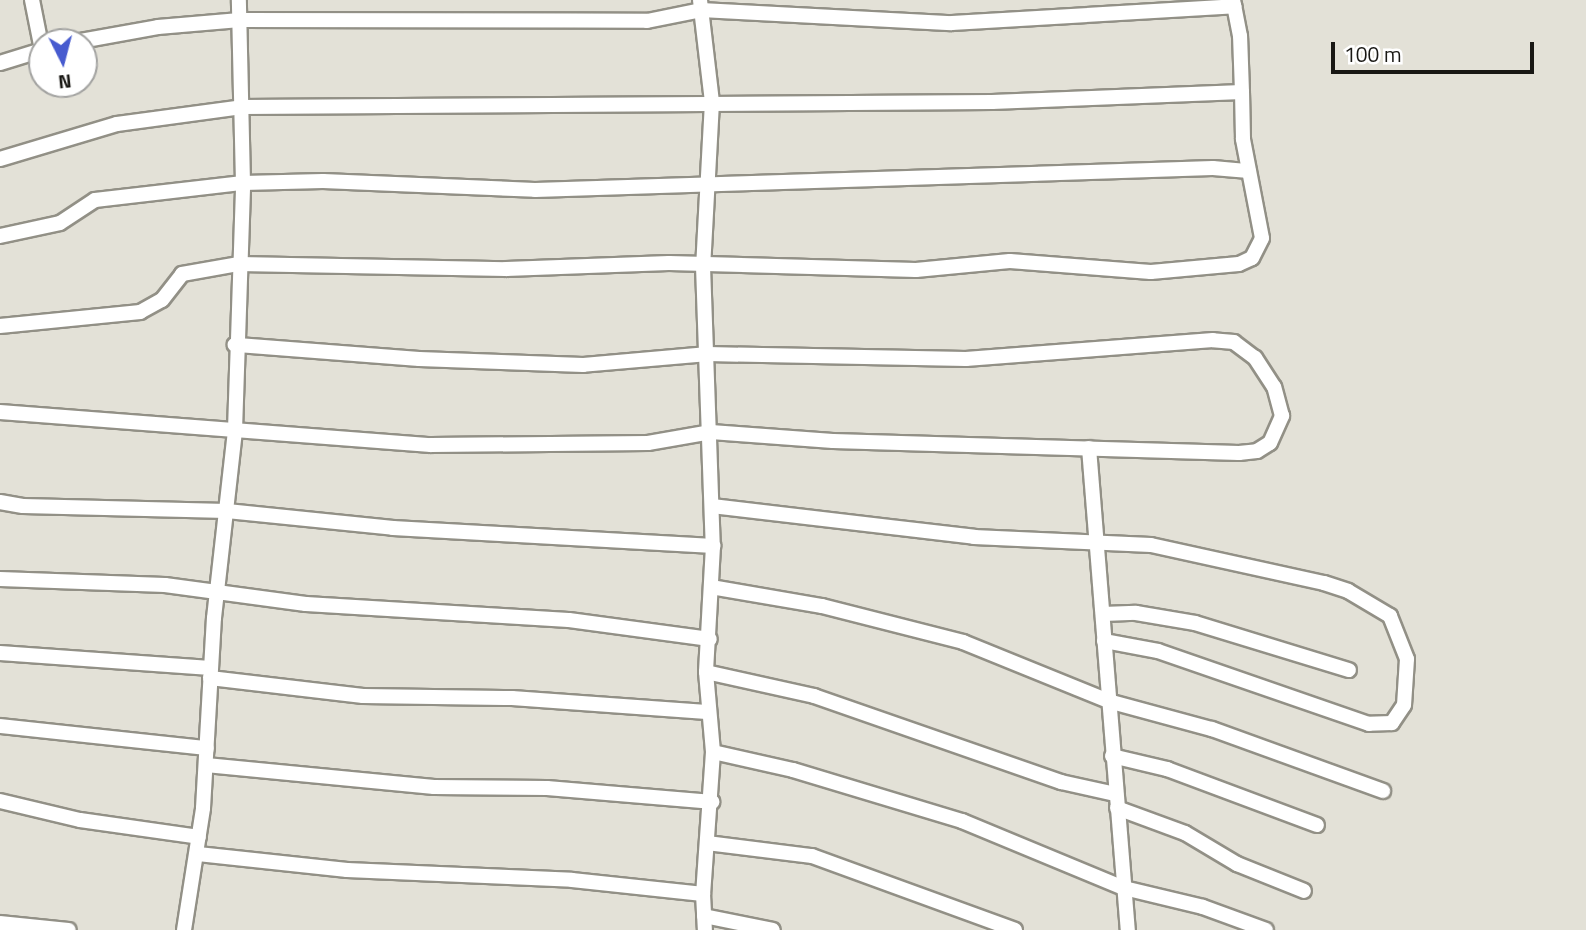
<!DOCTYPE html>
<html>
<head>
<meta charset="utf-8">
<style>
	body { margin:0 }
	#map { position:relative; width:1586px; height:930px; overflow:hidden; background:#e3e1d7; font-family:"Titillium Web",sans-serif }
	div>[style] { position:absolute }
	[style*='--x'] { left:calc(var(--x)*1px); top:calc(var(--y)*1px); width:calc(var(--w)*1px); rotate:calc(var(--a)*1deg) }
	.roads { filter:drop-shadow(2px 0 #929086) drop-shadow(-2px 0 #929086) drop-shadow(0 2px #929086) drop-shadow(0 -2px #929086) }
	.minor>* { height:14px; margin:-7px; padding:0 7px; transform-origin:7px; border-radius:7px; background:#fff }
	span { translate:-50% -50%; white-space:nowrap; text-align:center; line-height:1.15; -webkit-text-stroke:7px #fff; paint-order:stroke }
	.north { position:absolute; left:28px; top:28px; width:70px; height:70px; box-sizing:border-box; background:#fff; border:2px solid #a3a3a1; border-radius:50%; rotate:174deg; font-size:19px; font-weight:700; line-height:28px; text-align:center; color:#191814 }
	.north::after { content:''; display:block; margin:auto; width:24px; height:32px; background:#475bcf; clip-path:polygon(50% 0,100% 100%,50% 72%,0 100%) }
	.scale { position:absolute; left:1331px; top:42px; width:203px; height:32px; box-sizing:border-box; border:4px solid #191814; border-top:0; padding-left:9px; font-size:21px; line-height:24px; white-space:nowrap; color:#191814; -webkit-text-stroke:5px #fff; paint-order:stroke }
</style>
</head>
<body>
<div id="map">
	<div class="roads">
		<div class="minor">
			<i style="--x:700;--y:0;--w:103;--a:83.3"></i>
			<i style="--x:712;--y:102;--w:164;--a:93.1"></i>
			<i style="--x:703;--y:266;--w:280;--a:88"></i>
			<i style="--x:713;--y:546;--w:126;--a:93.2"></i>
			<i style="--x:706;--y:672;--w:80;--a:85"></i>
			<i style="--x:713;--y:752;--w:142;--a:94"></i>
			<i style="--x:703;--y:894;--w:36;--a:87"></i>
			<i style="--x:75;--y:42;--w:84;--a:-10.2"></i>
			<i style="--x:158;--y:27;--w:82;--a:-4.9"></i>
			<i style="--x:240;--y:20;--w:407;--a:0.1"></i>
			<i style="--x:647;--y:21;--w:55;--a:-11.5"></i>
			<i style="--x:701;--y:10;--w:251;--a:3"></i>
			<i style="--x:952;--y:23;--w:283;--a:-3.4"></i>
			<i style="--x:0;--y:63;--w:44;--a:-17.2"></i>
			<i style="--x:42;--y:50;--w:51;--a:-101.3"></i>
			<i style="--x:0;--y:159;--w:122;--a:-16.7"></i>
			<i style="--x:117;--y:124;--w:126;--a:-7.7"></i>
			<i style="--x:242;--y:107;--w:750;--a:-0.38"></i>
			<i style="--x:992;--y:102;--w:250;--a:-2.3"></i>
			<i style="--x:1242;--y:92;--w:56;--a:-92"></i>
			<i style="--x:1240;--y:36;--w:37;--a:-101"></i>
			<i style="--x:0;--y:236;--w:61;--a:-12.2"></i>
			<i style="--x:60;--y:223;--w:42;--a:-33.3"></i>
			<i style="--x:95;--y:200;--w:149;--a:-6.6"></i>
			<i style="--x:243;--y:183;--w:80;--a:-1.4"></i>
			<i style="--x:323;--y:181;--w:212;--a:2.4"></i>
			<i style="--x:535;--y:190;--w:678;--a:-1.86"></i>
			<i style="--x:1213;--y:168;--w:36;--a:5"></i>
			<i style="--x:0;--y:326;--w:141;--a:-5.7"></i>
			<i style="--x:140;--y:312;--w:25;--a:-29"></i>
			<i style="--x:162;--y:300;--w:33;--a:-52"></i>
			<i style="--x:182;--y:274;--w:58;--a:-10"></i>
			<i style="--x:239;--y:264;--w:267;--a:1.1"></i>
			<i style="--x:506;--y:269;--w:163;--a:-2.1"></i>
			<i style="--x:669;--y:263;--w:247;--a:1.6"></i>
			<i style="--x:916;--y:270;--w:94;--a:-5.5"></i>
			<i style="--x:1010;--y:261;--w:141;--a:4.5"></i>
			<i style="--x:1151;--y:272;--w:88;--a:-5.2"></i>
			<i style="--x:1239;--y:264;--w:14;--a:-25"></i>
			<i style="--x:1252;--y:258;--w:22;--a:-63"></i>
			<i style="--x:1262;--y:238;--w:101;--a:-100.9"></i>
			<i style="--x:1243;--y:139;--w:47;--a:-91.2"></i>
			<i style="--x:0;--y:412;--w:432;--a:4.4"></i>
			<i style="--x:431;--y:445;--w:217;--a:-0.5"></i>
			<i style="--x:648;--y:443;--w:64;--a:-9.9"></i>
			<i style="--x:711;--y:432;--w:122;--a:4.2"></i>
			<i style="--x:833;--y:441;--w:406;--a:1.7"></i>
			<i style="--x:1239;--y:453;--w:18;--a:-6"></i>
			<i style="--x:1257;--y:451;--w:15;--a:-32"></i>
			<i style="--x:1270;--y:443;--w:30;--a:-66"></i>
			<i style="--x:1282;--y:416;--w:30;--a:-105"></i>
			<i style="--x:1274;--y:387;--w:35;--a:-123"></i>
			<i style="--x:1255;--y:358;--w:26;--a:-143"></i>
			<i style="--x:1234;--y:342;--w:21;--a:-175"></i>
			<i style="--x:1213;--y:340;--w:248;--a:175.6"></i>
			<i style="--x:966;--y:359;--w:258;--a:-178.9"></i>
			<i style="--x:708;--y:354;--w:125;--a:175"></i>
			<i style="--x:583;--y:365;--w:164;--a:-177.9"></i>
			<i style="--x:419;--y:359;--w:185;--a:-175.6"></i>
			<i style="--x:1089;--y:448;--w:484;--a:85.4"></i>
			<i style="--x:0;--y:502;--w:23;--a:10"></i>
			<i style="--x:23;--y:506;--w:204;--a:1.4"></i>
			<i style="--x:227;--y:511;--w:167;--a:5.8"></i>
			<i style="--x:393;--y:528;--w:321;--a:3.2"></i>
			<i style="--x:712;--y:506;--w:264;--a:6.7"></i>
			<i style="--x:974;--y:537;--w:177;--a:2.6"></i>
			<i style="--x:1151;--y:545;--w:177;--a:12.4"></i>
			<i style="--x:1324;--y:583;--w:25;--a:18"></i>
			<i style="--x:1348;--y:591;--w:49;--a:30.8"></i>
			<i style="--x:1390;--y:616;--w:46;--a:68.4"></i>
			<i style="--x:1407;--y:659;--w:46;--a:93.7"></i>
			<i style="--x:1404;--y:705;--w:22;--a:124"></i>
			<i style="--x:1392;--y:723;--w:23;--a:178"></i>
			<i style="--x:1369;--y:724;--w:223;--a:-160.9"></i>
			<i style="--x:1158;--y:651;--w:55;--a:-169.5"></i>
			<i style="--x:0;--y:579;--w:165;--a:2.1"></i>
			<i style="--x:165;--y:585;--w:142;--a:7.7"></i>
			<i style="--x:306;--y:604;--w:263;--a:3.5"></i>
			<i style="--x:569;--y:620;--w:142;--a:7.7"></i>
			<i style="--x:711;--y:587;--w:113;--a:9.7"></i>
			<i style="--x:822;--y:606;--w:146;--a:14.3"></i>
			<i style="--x:963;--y:642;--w:157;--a:22.1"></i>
			<i style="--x:1108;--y:701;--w:108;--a:15.1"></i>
			<i style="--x:1212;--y:729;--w:182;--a:19.9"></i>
			<i style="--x:1103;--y:614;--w:33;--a:-2"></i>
			<i style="--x:1136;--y:613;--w:60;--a:9.6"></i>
			<i style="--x:1195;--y:623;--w:161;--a:17"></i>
			<i style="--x:0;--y:653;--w:211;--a:4.1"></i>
			<i style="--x:706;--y:672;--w:111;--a:12.5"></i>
			<i style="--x:814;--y:696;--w:262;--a:19.2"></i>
			<i style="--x:1061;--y:782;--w:55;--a:12.5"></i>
			<i style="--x:210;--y:678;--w:154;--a:6.7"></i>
			<i style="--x:363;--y:696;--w:149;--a:0.8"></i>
			<i style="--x:512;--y:698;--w:195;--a:4.1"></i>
			<i style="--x:0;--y:726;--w:208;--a:6.1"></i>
			<i style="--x:713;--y:752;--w:82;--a:12.7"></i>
			<i style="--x:793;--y:770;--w:177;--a:16.8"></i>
			<i style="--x:962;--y:821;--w:175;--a:22.5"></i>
			<i style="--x:1124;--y:888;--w:81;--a:13.5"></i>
			<i style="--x:1203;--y:907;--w:67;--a:20.1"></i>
			<i style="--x:1112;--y:756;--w:57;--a:13.3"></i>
			<i style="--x:1167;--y:769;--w:160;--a:20.5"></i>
			<i style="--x:206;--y:765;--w:229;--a:5.5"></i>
			<i style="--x:434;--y:787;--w:113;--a:0.5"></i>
			<i style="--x:547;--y:788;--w:166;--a:4.8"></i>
			<i style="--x:0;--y:801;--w:82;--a:13.4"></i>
			<i style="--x:80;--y:820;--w:120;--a:8.1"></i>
			<i style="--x:1117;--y:808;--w:72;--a:20.2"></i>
			<i style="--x:1185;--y:833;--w:61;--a:30.8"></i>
			<i style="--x:1237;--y:864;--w:72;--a:21.9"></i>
			<i style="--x:707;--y:843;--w:106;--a:7.1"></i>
			<i style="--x:812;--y:856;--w:216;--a:20"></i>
			<i style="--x:198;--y:854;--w:150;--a:6.1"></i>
			<i style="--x:347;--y:870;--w:225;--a:2.5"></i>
			<i style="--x:572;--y:880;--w:132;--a:6.1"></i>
			<i style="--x:704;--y:916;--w:70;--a:11.5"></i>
			<i style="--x:0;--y:923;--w:69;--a:5.8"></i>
			<i style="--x:184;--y:930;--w:123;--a:-81.1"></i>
			<i style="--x:203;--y:808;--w:190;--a:-86.7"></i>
			<i style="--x:214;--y:618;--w:189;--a:-83.6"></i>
			<i style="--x:235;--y:430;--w:247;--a:-88.1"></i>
			<i style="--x:243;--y:183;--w:183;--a:-91.3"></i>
		</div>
	</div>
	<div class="north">N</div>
	<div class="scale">100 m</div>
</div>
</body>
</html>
